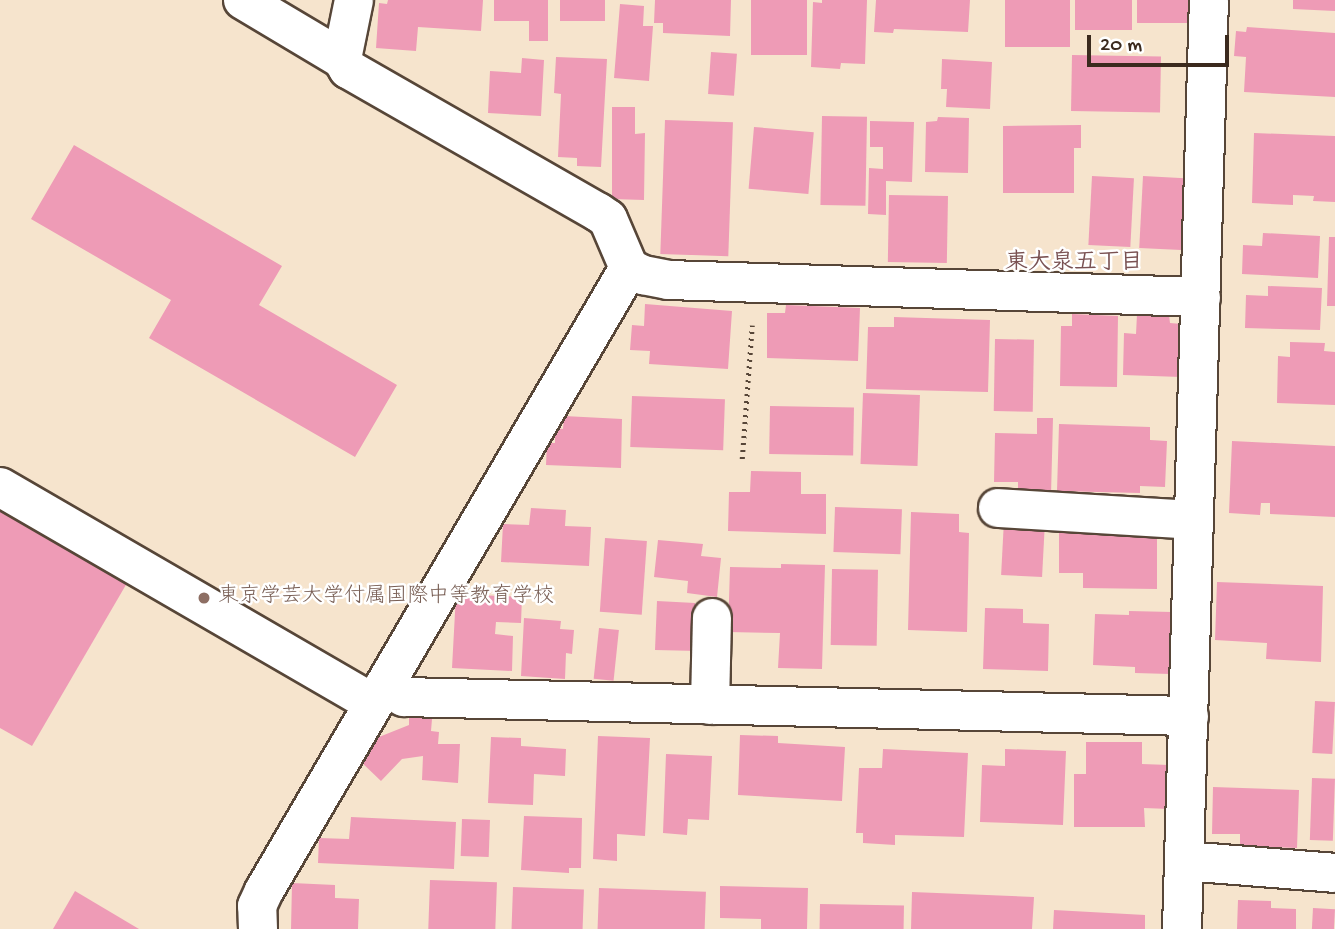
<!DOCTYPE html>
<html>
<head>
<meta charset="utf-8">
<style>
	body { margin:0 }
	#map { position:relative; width:1335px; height:929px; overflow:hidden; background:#f6e4cd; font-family:"Gochi Hand","Klee One",sans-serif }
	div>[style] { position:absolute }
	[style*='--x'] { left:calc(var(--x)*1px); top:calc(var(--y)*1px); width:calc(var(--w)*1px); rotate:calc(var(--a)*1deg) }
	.building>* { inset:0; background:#ee9bb6; transform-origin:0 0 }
	.path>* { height:4.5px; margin-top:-2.25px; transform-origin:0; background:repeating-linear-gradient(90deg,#574638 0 2px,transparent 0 7px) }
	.roads { filter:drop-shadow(2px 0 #574638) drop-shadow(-2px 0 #574638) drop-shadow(0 2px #574638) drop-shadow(0 -2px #574638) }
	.minor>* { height:38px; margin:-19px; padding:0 19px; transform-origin:19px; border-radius:19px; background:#fff }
	.dots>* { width:19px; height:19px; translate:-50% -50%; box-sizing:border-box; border:4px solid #fff; border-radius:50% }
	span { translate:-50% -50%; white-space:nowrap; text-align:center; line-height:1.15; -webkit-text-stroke:5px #fff; paint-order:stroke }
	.education-label { font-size:21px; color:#785e54 }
	.left { translate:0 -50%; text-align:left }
	.neighbourhood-label { font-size:23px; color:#7a5253; font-weight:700 }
	.scale { position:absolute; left:1087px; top:35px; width:142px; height:32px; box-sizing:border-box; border:4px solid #3b2a1e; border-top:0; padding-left:9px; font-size:21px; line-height:24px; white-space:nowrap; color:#3b2a1e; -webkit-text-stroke:5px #fff; paint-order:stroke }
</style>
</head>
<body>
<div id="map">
	<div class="building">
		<i style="clip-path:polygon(388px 0,483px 0,481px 31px,418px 27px,416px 51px,376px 48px,379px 3px,387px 4px)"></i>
		<i style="clip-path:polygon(494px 0,548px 0,548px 41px,529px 41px,529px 21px,494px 21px)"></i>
		<i style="left:560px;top:0;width:45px;height:21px"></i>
		<i style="clip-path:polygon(655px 0,731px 0,730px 36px,663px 33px,663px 23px,654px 23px)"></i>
		<i style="left:751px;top:0;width:56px;height:55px"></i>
		<i style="clip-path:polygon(822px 0,867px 0,865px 64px,841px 63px,840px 69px,811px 67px,813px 2px,822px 3px)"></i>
		<i style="clip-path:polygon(876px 0,970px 0,968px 32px,894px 29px,893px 33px,874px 32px)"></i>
		<i style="left:1005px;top:0;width:65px;height:47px"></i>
		<i style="left:1075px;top:0;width:57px;height:30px"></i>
		<i style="left:1137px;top:0;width:56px;height:23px"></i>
		<i style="clip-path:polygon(1293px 0,1335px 0,1335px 11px,1293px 9px)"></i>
		<i style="clip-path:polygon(620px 4px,644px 6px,643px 26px,653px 26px,649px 81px,614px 78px)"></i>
		<i style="clip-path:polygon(1247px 27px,1335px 33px,1335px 97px,1244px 92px,1246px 57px,1234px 56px,1236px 31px,1246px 32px)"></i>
		<i style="left:711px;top:52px;width:26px;height:42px;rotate:4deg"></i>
		<i style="left:1072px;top:55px;width:89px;height:56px;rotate:1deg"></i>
		<i style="clip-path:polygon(556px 57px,607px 59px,601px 167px,577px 166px,577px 158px,558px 157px,561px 94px,554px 93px)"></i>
		<i style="clip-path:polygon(522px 58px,544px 60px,541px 116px,488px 113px,490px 71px,521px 73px)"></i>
		<i style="clip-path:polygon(942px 59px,992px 62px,990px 109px,946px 107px,947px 89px,941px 89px)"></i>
		<i style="clip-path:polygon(612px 107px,635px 107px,635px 134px,645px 133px,644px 200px,612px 199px)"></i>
		<i style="left:822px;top:116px;width:45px;height:89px;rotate:1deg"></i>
		<i style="clip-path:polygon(938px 117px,969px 118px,968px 173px,925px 172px,926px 122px,937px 121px)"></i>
		<i style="left:665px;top:120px;width:68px;height:134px;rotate:2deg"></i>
		<i style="clip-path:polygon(870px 121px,914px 122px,912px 182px,886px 181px,886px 215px,868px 214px,869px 168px,883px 169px,883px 147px,870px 147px)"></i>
		<i style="clip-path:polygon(1081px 125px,1081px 148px,1074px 148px,1074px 193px,1003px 193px,1003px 126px)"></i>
		<i style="left:754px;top:127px;width:60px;height:62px;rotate:5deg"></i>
		<i style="clip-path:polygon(1254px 133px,1335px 136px,1335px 202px,1313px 201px,1314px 196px,1293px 195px,1293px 205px,1252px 203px)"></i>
		<i style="clip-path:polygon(74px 145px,282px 266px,259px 305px,397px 385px,355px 457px,149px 338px,171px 300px,31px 219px)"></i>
		<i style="left:1092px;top:176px;width:42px;height:69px;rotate:3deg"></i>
		<i style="left:1143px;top:176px;width:42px;height:72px;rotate:3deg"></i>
		<i style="left:889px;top:195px;width:59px;height:67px;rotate:1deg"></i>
		<i style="clip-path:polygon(1263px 233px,1320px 236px,1318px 278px,1242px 274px,1243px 245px,1262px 246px)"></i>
		<i style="clip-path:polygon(1329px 237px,1335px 237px,1335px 306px,1327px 306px)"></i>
		<i style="clip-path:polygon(1268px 286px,1322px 288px,1320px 330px,1245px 328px,1246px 295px,1268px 296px)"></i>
		<i style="clip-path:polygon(645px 304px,732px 311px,728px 369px,649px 364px,650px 351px,630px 350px,632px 325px,644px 326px)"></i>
		<i style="clip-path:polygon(786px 305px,860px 308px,858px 361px,767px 358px,767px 313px,785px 313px)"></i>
		<i style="clip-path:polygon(1072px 314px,1118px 316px,1117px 387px,1060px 386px,1061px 326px,1072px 326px)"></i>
		<i style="clip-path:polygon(1137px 314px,1169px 315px,1170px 323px,1182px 324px,1181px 377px,1123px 375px,1124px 333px,1136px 334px)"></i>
		<i style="clip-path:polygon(894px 317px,990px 320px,988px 392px,866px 389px,868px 327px,894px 327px)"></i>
		<i style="left:995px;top:339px;width:39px;height:72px;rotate:1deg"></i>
		<i style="clip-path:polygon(1290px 342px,1325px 343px,1324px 351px,1335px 352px,1335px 405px,1277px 403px,1278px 356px,1290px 357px)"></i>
		<i style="left:863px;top:393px;width:57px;height:71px;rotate:2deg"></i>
		<i style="left:632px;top:396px;width:93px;height:51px;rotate:2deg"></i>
		<i style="left:770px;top:406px;width:84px;height:48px;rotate:1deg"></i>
		<i style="clip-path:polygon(564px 416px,622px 419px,621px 468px,546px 465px,547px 443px,555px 443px,555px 428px,563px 429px)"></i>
		<i style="clip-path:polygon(1037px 418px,1053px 418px,1051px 495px,1018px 495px,1018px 482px,994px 482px,995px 433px,1037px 434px)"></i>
		<i style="clip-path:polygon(1059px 424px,1150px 427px,1150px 440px,1167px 441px,1165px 487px,1140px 486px,1140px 493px,1057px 491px)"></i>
		<i style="clip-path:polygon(1232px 441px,1335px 446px,1335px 517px,1270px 514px,1270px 503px,1261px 503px,1260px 515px,1229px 513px)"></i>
		<i style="clip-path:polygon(751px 471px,801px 472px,801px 494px,826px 494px,826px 534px,728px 531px,729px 492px,750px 492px)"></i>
		<i style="clip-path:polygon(0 493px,134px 571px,32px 746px,0 728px)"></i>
		<i style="left:835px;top:507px;width:67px;height:45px;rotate:2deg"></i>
		<i style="clip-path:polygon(531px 508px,566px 510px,565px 526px,591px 527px,589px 566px,501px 562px,503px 524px,529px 525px)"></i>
		<i style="clip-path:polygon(911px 512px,959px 514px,959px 532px,969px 533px,967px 632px,908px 630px)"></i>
		<i style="left:1004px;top:520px;width:41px;height:55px;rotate:3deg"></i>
		<i style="clip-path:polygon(1059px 532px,1157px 533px,1157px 589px,1083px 588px,1083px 573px,1059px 573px)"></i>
		<i style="left:605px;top:538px;width:42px;height:74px;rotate:4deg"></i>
		<i style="clip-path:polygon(658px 540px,703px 544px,701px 556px,721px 558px,717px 597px,687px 593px,688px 581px,654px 577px)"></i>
		<i style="clip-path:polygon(781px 564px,825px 565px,822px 669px,778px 668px,780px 633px,728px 632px,730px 567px,781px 568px)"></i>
		<i style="left:832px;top:569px;width:46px;height:76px;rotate:1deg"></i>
		<i style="clip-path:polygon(1217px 582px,1323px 586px,1321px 662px,1266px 659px,1267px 643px,1215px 640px)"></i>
		<i style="clip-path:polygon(456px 594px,522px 597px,521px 623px,496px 622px,495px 634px,513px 636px,512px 671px,452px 668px)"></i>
		<i style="clip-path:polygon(657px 601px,695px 603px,699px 651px,655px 650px)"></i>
		<i style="clip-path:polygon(985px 608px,1023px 609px,1023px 623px,1049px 624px,1048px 671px,983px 669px)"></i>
		<i style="clip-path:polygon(1129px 611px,1172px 612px,1170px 674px,1135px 673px,1135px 667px,1093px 665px,1095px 614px,1129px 615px)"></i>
		<i style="clip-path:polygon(524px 618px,561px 621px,560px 629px,574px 630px,572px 654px,566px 653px,565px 679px,521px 676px)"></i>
		<i style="left:599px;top:628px;width:20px;height:51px;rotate:6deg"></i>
		<i style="left:1315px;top:701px;width:20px;height:52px;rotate:3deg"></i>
		<i style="clip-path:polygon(409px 717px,432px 719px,431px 731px,439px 732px,438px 744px,460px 744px,458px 783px,422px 780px,423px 756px,402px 759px,381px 781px,358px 759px,379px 737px,409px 725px)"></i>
		<i style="clip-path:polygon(740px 735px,778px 736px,778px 743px,845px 747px,842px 801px,738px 795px)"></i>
		<i style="clip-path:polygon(598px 736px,650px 738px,645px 836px,617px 834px,617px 861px,593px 859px)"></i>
		<i style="clip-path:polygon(491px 737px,521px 738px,521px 746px,566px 749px,565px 776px,534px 774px,533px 805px,488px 803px)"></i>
		<i style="clip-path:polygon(1086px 742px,1142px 742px,1142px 764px,1169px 765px,1169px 809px,1144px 808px,1145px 827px,1074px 827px,1074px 774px,1086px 774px)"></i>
		<i style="clip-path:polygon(883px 749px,968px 753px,964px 837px,895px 835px,895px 845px,863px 843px,863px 833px,856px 833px,859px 768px,882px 768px)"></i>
		<i style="clip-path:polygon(1005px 749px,1066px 751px,1063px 825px,980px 822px,982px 765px,1005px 766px)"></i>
		<i style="clip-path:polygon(666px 754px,712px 756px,709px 820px,688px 819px,687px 835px,663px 833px)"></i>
		<i style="left:1312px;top:778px;width:23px;height:62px;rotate:2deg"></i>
		<i style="clip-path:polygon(1213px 787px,1299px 790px,1297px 848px,1240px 846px,1240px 834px,1212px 834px)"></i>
		<i style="clip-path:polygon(524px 816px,582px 818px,581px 868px,569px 868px,569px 873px,521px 870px)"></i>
		<i style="clip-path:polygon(351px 817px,456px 822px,454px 869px,318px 863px,319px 838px,349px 839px)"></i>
		<i style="left:462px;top:819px;width:28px;height:37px;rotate:2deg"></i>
		<i style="left:430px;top:880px;width:67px;height:49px;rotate:2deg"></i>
		<i style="clip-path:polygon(292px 883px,335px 885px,335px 898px,359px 899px,358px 929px,291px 929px)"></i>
		<i style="clip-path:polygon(720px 886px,808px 888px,807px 929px,761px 929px,761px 919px,720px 918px)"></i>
		<i style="left:513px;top:887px;width:71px;height:42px;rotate:2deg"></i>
		<i style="left:599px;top:888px;width:107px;height:41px;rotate:2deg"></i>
		<i style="clip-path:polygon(75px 891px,139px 929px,53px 929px)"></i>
		<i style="clip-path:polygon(912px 892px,1034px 897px,1032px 929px,911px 929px)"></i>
		<i style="clip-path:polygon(1238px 900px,1271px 901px,1271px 908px,1296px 909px,1296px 929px,1237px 929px)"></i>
		<i style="left:820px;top:904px;width:84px;height:25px;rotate:1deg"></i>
		<i style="left:1313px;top:908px;width:22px;height:21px;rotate:3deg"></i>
		<i style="clip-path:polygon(1054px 910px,1145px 915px,1145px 929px,1053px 929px)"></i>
	</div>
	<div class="path">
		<i style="--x:742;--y:459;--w:134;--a:-85.7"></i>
	</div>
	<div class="roads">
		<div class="minor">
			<i style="--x:243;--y:0;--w:115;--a:30.8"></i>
			<i style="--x:342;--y:59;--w:12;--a:59"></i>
			<i style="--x:348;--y:69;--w:288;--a:29.8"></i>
			<i style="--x:598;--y:212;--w:12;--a:35"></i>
			<i style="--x:608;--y:219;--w:53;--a:66.8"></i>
			<i style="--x:629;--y:268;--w:16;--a:27"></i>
			<i style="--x:643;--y:275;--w:25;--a:11"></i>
			<i style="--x:668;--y:280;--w:533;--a:1.83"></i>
			<i style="--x:342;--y:59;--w:60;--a:-78.5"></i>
			<i style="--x:0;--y:487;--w:431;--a:30.1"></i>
			<i style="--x:998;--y:508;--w:196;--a:3.5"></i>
			<i style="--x:384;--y:686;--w:23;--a:29"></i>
			<i style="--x:404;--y:697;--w:785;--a:1.39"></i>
			<i style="--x:710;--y:705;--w:87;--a:-88.7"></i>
			<i style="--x:1184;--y:861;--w:151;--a:4.5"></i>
			<i style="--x:258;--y:929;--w:23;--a:-92"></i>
			<i style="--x:257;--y:906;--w:17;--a:-65"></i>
			<i style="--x:264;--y:891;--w:722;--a:-59.64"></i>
			<i style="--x:1182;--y:929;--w:929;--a:-88.34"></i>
		</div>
	</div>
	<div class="dots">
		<i style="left:204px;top:598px;background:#8d6e63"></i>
	</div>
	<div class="education-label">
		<span class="left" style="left:218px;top:598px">東京学芸大学付属国際中等教育学校</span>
	</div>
	<div class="neighbourhood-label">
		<span style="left:1074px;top:264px">東大泉五丁目</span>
	</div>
	<div class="scale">20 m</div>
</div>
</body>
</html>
